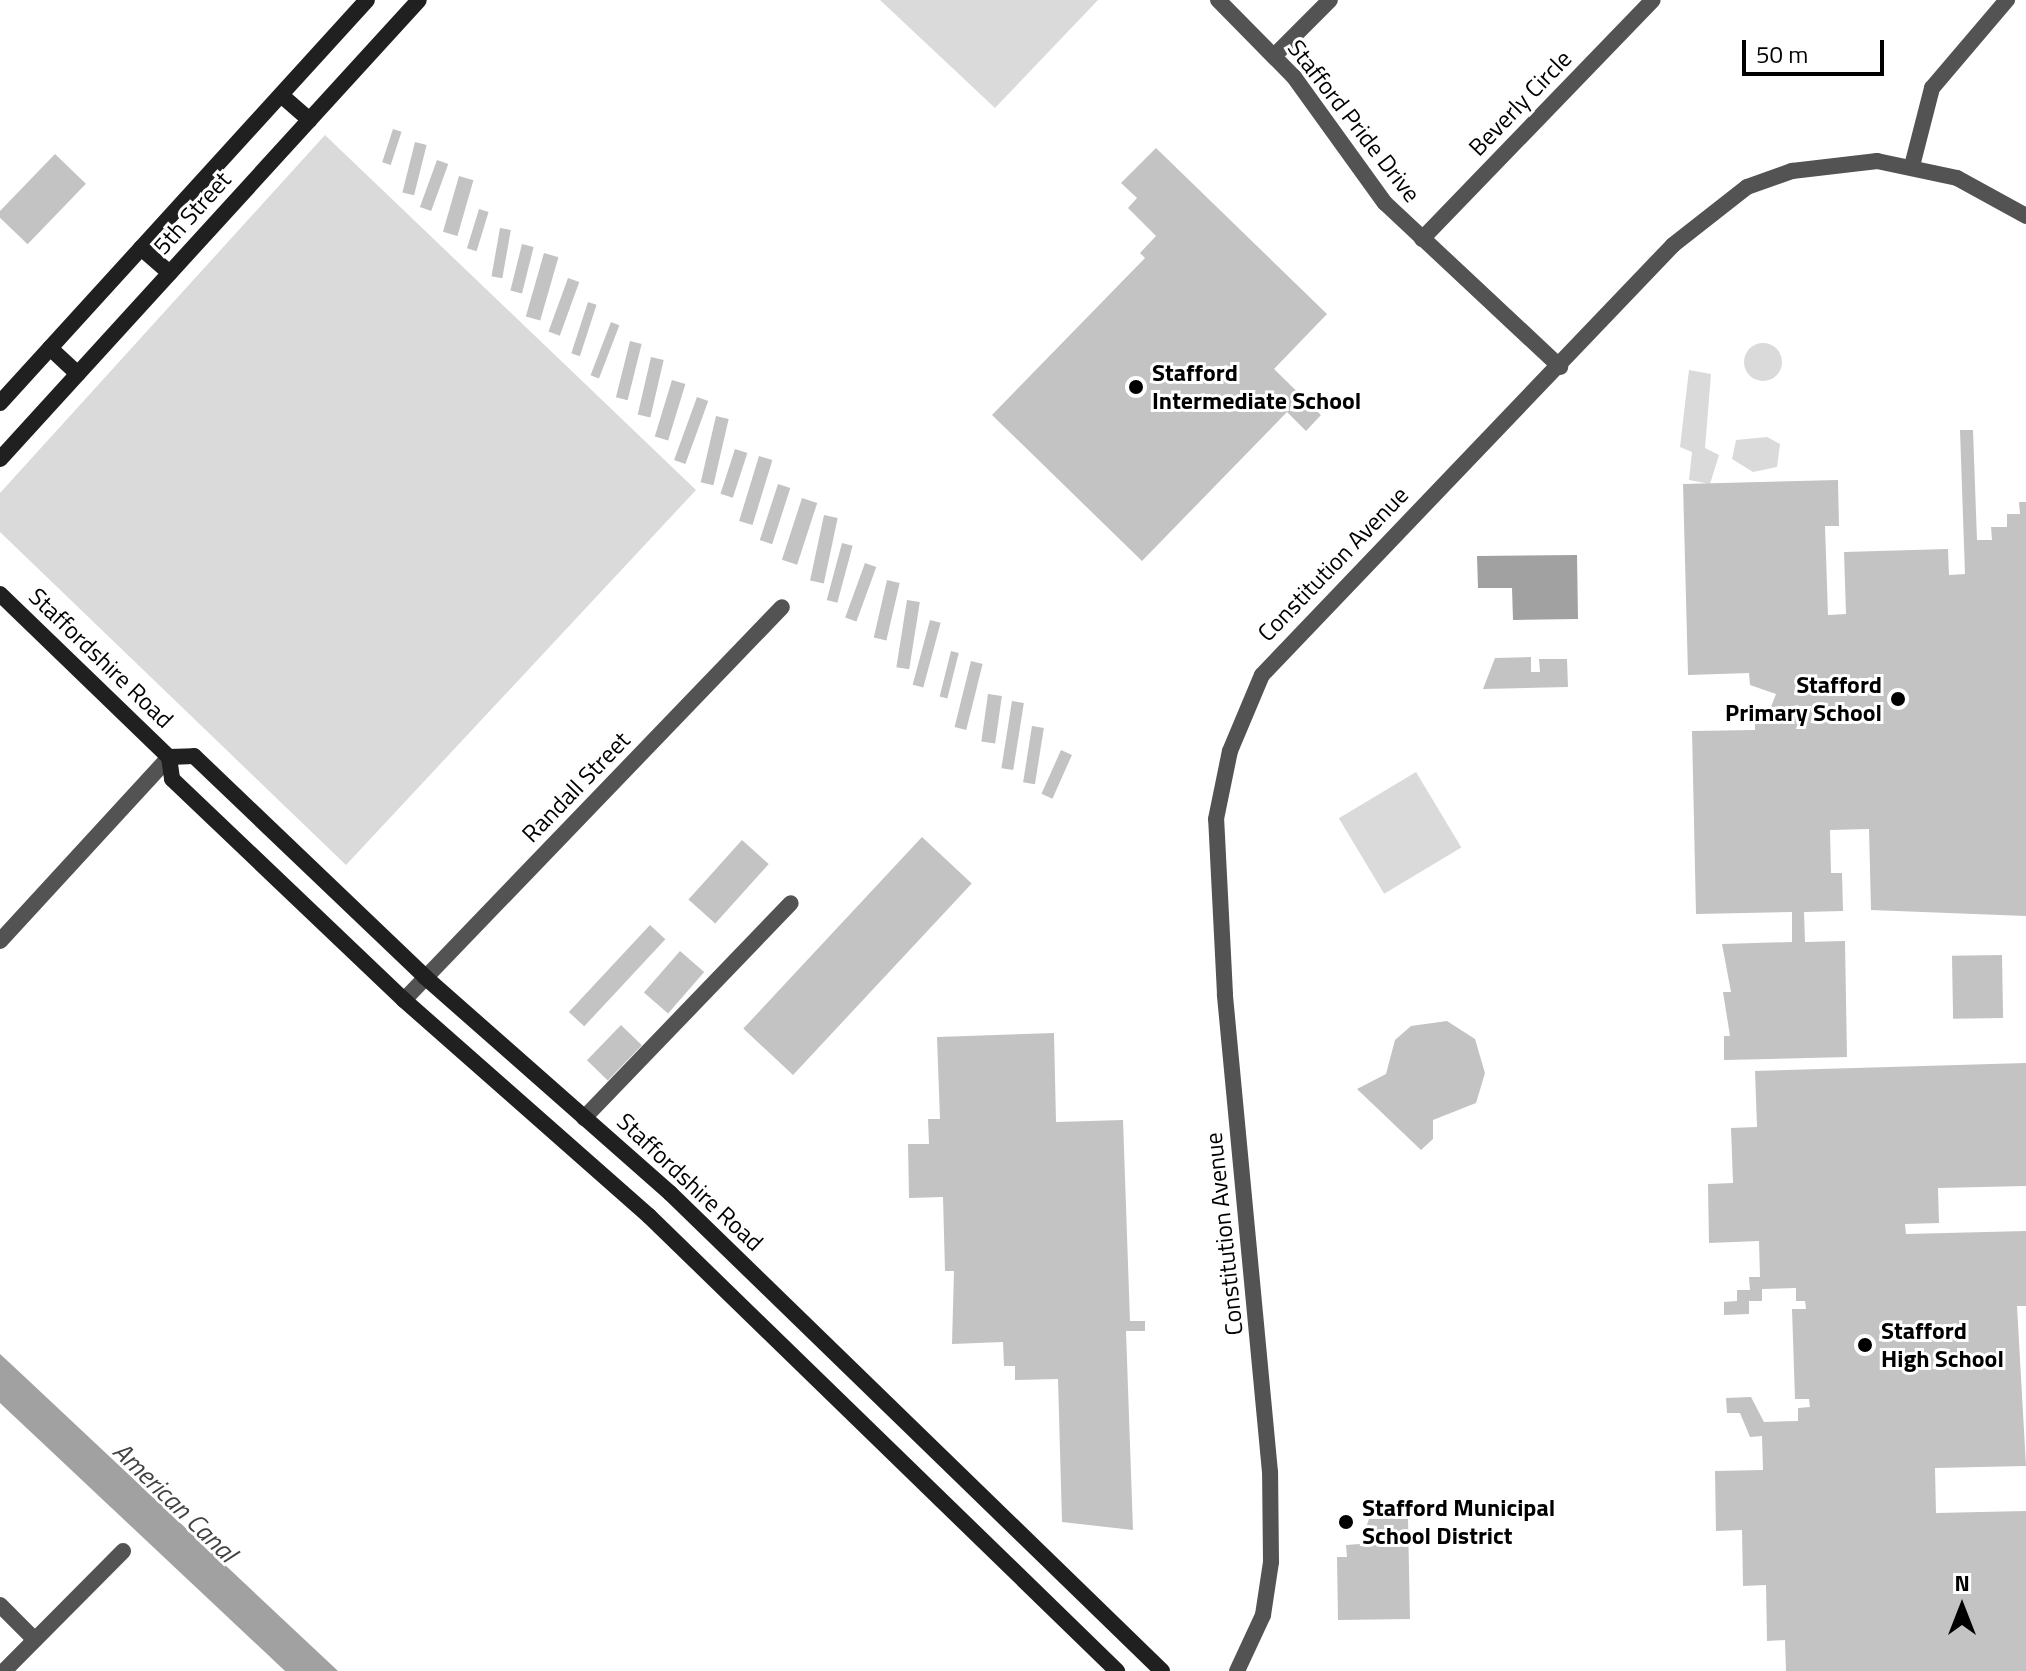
<!DOCTYPE html>
<html>
<head>
<meta charset="utf-8">
<style>
	body { margin:0 }
	#map { position:relative; width:2026px; height:1671px; overflow:hidden; background:#fff; font-family:"Titillium Web",sans-serif }
	div>[style] { position:absolute }
	[style*='--x'] { left:calc(var(--x)*1px); top:calc(var(--y)*1px); width:calc(var(--w)*1px); rotate:calc(var(--a)*1deg) }
	.green>* { inset:0; background:#dadada; transform-origin:0 0 }
	.round { border-radius:50% }
	.water>* { inset:0; background:#a1a1a1 }
	.building>* { inset:0; background:#c3c3c3; transform-origin:0 0 }
	.street>* { height:16px; margin:-8px; padding:0 8px; transform-origin:8px; border-radius:8px; background:#535353 }
	.secondary>* { height:16px; margin:-8px; padding:0 8px; transform-origin:8px; border-radius:8px; background:#202020 }
	.dots>* { width:22px; height:22px; translate:-50% -50%; box-sizing:border-box; border:4px solid #fff; border-radius:50% }
	span { translate:-50% -50%; white-space:nowrap; text-align:center; line-height:1.15; -webkit-text-stroke:6px #fff; paint-order:stroke }
	.street-label { font-size:24px; color:#000 }
	.poi-label { font-size:24px; color:#000; font-weight:700 }
	.left { translate:0 -50%; text-align:left }
	.right { translate:-100% -50%; text-align:right }
	.water-label { font-size:26px; color:#424242; font-style:italic }
	.north { position:absolute; left:1922px; top:1567px; width:80px; height:80px; -webkit-text-stroke:6px #fff; paint-order:stroke; rotate:0deg; font-size:22px; font-weight:700; line-height:32px; text-align:center; color:#000 }
	.north::after { content:''; display:block; margin:auto; width:28px; height:36px; background:#000; clip-path:polygon(50% 0,100% 100%,50% 72%,0 100%) }
	.scale { position:absolute; left:1742px; top:40px; width:142px; height:36px; box-sizing:border-box; border:4px solid #000; border-top:0; padding-left:10px; font-size:24px; line-height:28px; white-space:nowrap; color:#000; -webkit-text-stroke:6px #fff; paint-order:stroke }
</style>
</head>
<body>
<div id="map">
	<div class="green">
		<i style="clip-path:polygon(880px 0,1098px 0,995px 108px)"></i>
		<i style="clip-path:polygon(325px 135px,696px 490px,346px 865px,0 532px,0 493px)"></i>
		<i class="round" style="left:1744px;top:343px;width:38px;height:38px"></i>
		<i style="clip-path:polygon(1689px 370px,1711px 374px,1705px 448px,1719px 455px,1710px 484px,1689px 480px,1692px 452px,1680px 447px)"></i>
		<i style="clip-path:polygon(1767px 437px,1780px 444px,1777px 467px,1753px 472px,1732px 459px,1736px 440px)"></i>
		<i style="left:1416px;top:772px;width:88px;height:90px;rotate:59deg"></i>
	</div>
	<div class="water">
		<i style="clip-path:polygon(1577px 555px,1578px 619px,1513px 620px,1512px 588px,1478px 588px,1477px 556px)"></i>
		<i style="clip-path:polygon(0 1354px,12px 1365px,338px 1671px,285px 1671px,0 1403px)"></i>
	</div>
	<div class="building">
		<i style="left:393px;top:129px;width:9px;height:35px;rotate:18deg"></i>
		<i style="left:415px;top:142px;width:12px;height:52px;rotate:14deg"></i>
		<i style="clip-path:polygon(1156px 148px,1327px 314px,1274px 369px,1321px 415px,1306px 431px,1287px 412px,1142px 561px,992px 415px,1145px 258px,1140px 253px,1156px 236px,1128px 208px,1137px 198px,1121px 183px)"></i>
		<i style="left:55px;top:154px;width:43px;height:84px;rotate:44deg"></i>
		<i style="left:437px;top:160px;width:12px;height:50px;rotate:20deg"></i>
		<i style="left:459px;top:176px;width:15px;height:58px;rotate:16deg"></i>
		<i style="left:479px;top:209px;width:10px;height:41px;rotate:17deg"></i>
		<i style="left:500px;top:228px;width:11px;height:49px;rotate:10deg"></i>
		<i style="left:522px;top:244px;width:12px;height:48px;rotate:14deg"></i>
		<i style="left:544px;top:253px;width:15px;height:66px;rotate:16deg"></i>
		<i style="left:568px;top:278px;width:12px;height:57px;rotate:20deg"></i>
		<i style="left:588px;top:302px;width:9px;height:54px;rotate:18deg"></i>
		<i style="left:611px;top:322px;width:9px;height:57px;rotate:21deg"></i>
		<i style="left:630px;top:341px;width:12px;height:58px;rotate:14deg"></i>
		<i style="left:651px;top:357px;width:13px;height:59px;rotate:13deg"></i>
		<i style="left:672px;top:380px;width:14px;height:59px;rotate:17deg"></i>
		<i style="left:697px;top:397px;width:12px;height:67px;rotate:20deg"></i>
		<i style="left:716px;top:416px;width:13px;height:68px;rotate:13deg"></i>
		<i style="clip-path:polygon(1960px 430px,1973px 430px,1977px 540px,1992px 540px,1991px 527px,2007px 527px,2007px 514px,2020px 514px,2019px 502px,2026px 502px,2026px 916px,1871px 910px,1869px 829px,1830px 830px,1831px 873px,1842px 873px,1843px 911px,1804px 912px,1805px 942px,1845px 941px,1847px 1057px,1724px 1060px,1724px 1036px,1730px 1036px,1723px 992px,1731px 992px,1722px 944px,1792px 942px,1792px 912px,1696px 914px,1692px 731px,1755px 730px,1755px 717px,1767px 717px,1776px 694px,1750px 685px,1749px 673px,1688px 675px,1683px 484px,1838px 480px,1839px 526px,1825px 526px,1828px 615px,1846px 614px,1844px 552px,1948px 549px,1949px 575px,1965px 574px)"></i>
		<i style="left:735px;top:449px;width:13px;height:47px;rotate:18deg"></i>
		<i style="left:759px;top:456px;width:14px;height:68px;rotate:17deg"></i>
		<i style="left:778px;top:484px;width:13px;height:59px;rotate:18deg"></i>
		<i style="left:802px;top:498px;width:16px;height:65px;rotate:18deg"></i>
		<i style="left:824px;top:515px;width:14px;height:67px;rotate:12deg"></i>
		<i style="left:842px;top:543px;width:11px;height:59px;rotate:15deg"></i>
		<i style="left:865px;top:563px;width:12px;height:58px;rotate:20deg"></i>
		<i style="left:887px;top:580px;width:13px;height:59px;rotate:13deg"></i>
		<i style="left:907px;top:600px;width:13px;height:68px;rotate:9deg"></i>
		<i style="left:930px;top:620px;width:11px;height:67px;rotate:15deg"></i>
		<i style="left:951px;top:651px;width:8px;height:47px;rotate:14deg"></i>
		<i style="clip-path:polygon(1531px 657px,1531px 672px,1540px 672px,1539px 659px,1567px 659px,1568px 687px,1483px 689px,1495px 658px)"></i>
		<i style="left:971px;top:661px;width:12px;height:68px;rotate:14deg"></i>
		<i style="left:988px;top:694px;width:14px;height:48px;rotate:8deg"></i>
		<i style="left:1012px;top:701px;width:12px;height:68px;rotate:9deg"></i>
		<i style="left:1032px;top:726px;width:12px;height:57px;rotate:9deg"></i>
		<i style="left:1061px;top:750px;width:12px;height:48px;rotate:24deg"></i>
		<i style="left:922px;top:837px;width:68px;height:262px;rotate:43deg"></i>
		<i style="left:742px;top:840px;width:36px;height:80px;rotate:42deg"></i>
		<i style="left:650px;top:925px;width:21px;height:119px;rotate:43deg"></i>
		<i style="left:680px;top:951px;width:32px;height:55px;rotate:41deg"></i>
		<i style="left:2002px;top:955px;width:63px;height:50px;rotate:89deg"></i>
		<i style="clip-path:polygon(1447px 1021px,1475px 1039px,1485px 1073px,1476px 1103px,1433px 1120px,1433px 1139px,1421px 1150px,1357px 1089px,1386px 1074px,1395px 1040px,1411px 1026px)"></i>
		<i style="left:621px;top:1025px;width:29px;height:49px;rotate:44deg"></i>
		<i style="clip-path:polygon(1054px 1033px,1056px 1122px,1123px 1120px,1130px 1321px,1145px 1321px,1145px 1331px,1126px 1331px,1133px 1530px,1062px 1522px,1058px 1379px,1015px 1380px,1015px 1366px,1004px 1366px,1003px 1342px,952px 1344px,954px 1271px,945px 1271px,943px 1197px,909px 1198px,908px 1144px,929px 1144px,928px 1119px,940px 1119px,937px 1037px)"></i>
		<i style="clip-path:polygon(2026px 1063px,2026px 1186px,1938px 1188px,1939px 1223px,1905px 1224px,1906px 1234px,2026px 1231px,2026px 1306px,2017px 1306px,2026px 1466px,1935px 1468px,1936px 1513px,2026px 1511px,2026px 1671px,1786px 1671px,1785px 1640px,1767px 1641px,1766px 1585px,1743px 1586px,1742px 1530px,1716px 1531px,1715px 1471px,1763px 1470px,1762px 1436px,1750px 1437px,1740px 1413px,1727px 1413px,1726px 1398px,1751px 1397px,1764px 1422px,1798px 1421px,1798px 1408px,1810px 1407px,1809px 1399px,1795px 1399px,1792px 1309px,1806px 1309px,1805px 1301px,1796px 1301px,1796px 1288px,1762px 1289px,1762px 1301px,1749px 1301px,1749px 1314px,1724px 1315px,1724px 1302px,1737px 1301px,1737px 1290px,1750px 1290px,1749px 1277px,1760px 1277px,1759px 1241px,1709px 1243px,1708px 1184px,1733px 1183px,1731px 1128px,1757px 1127px,1755px 1071px)"></i>
		<i style="clip-path:polygon(1408px 1518px,1410px 1619px,1338px 1620px,1337px 1557px,1347px 1557px,1346px 1545px,1360px 1544px,1369px 1519px)"></i>
	</div>
	<div class="street">
		<i style="--x:1218;--y:0;--w:108;--a:45.4"></i>
		<i style="--x:1294;--y:77;--w:155;--a:54.2"></i>
		<i style="--x:1385;--y:203;--w:240;--a:43.1"></i>
		<i style="--x:1274;--y:56;--w:79;--a:-45"></i>
		<i style="--x:1912;--y:166;--w:81;--a:-75.6"></i>
		<i style="--x:1932;--y:88;--w:116;--a:-49.6"></i>
		<i style="--x:1422;--y:239;--w:332;--a:-46"></i>
		<i style="--x:0;--y:941;--w:250;--a:-47.4"></i>
		<i style="--x:404;--y:1000;--w:545;--a:-46.11"></i>
		<i style="--x:584;--y:1118;--w:298;--a:-46.1"></i>
		<i style="--x:0;--y:1605;--w:49;--a:45"></i>
		<i style="--x:4;--y:1671;--w:169;--a:-45.2"></i>
		<i style="--x:1237;--y:1671;--w:62;--a:-65.1"></i>
		<i style="--x:1263;--y:1615;--w:54;--a:-81.4"></i>
		<i style="--x:1271;--y:1562;--w:90;--a:-90.6"></i>
		<i style="--x:1270;--y:1472;--w:480;--a:-95.4"></i>
		<i style="--x:1225;--y:994;--w:175;--a:-92.9"></i>
		<i style="--x:1216;--y:819;--w:69;--a:-78.4"></i>
		<i style="--x:1230;--y:751;--w:82;--a:-67.2"></i>
		<i style="--x:1262;--y:675;--w:595;--a:-46.29"></i>
		<i style="--x:1673;--y:245;--w:94;--a:-38.1"></i>
		<i style="--x:1747;--y:187;--w:48;--a:-19.6"></i>
		<i style="--x:1792;--y:171;--w:86;--a:-6.7"></i>
		<i style="--x:1877;--y:161;--w:82;--a:12"></i>
		<i style="--x:1957;--y:178;--w:79;--a:28.8"></i>
	</div>
	<div class="secondary">
		<i style="--x:281;--y:95;--w:38;--a:41"></i>
		<i style="--x:141;--y:248;--w:38;--a:41"></i>
		<i style="--x:50;--y:348;--w:38;--a:43"></i>
		<i style="--x:0;--y:403;--w:545;--a:-47.68"></i>
		<i style="--x:0;--y:459;--w:621;--a:-47.61"></i>
		<i style="--x:0;--y:594;--w:235;--a:44"></i>
		<i style="--x:169;--y:757;--w:22;--a:82"></i>
		<i style="--x:172;--y:779;--w:320;--a:43.6"></i>
		<i style="--x:404;--y:1000;--w:327;--a:41.4"></i>
		<i style="--x:649;--y:1216;--w:653;--a:44.19"></i>
		<i style="--x:169;--y:757;--w:25;--a:-2"></i>
		<i style="--x:194;--y:756;--w:320;--a:43.7"></i>
		<i style="--x:425;--y:977;--w:327;--a:41.4"></i>
		<i style="--x:670;--y:1193;--w:686;--a:44.17"></i>
	</div>
	<div class="dots">
		<i style="left:1136px;top:387px;background:#000"></i>
		<i style="left:1898px;top:699px;background:#000"></i>
		<i style="left:1865px;top:1345px;background:#000"></i>
		<i style="left:1346px;top:1522px;background:#000"></i>
	</div>
	<div class="street-label">
		<span style="left:1520px;top:103px;rotate:-46deg">Beverly Circle</span>
		<span style="left:1354px;top:121px;rotate:52deg">Stafford Pride Drive</span>
		<span style="left:192px;top:213px;rotate:-48deg">5th Street</span>
		<span style="left:1333px;top:564px;rotate:-46deg">Constitution Avenue</span>
		<span style="left:101px;top:658px;rotate:44deg">Staffordshire Road</span>
		<span style="left:576px;top:787px;rotate:-46deg">Randall Street</span>
		<span style="left:690px;top:1182px;rotate:43deg">Staffordshire Road</span>
		<span style="left:1224px;top:1234px;rotate:-96deg">Constitution Avenue</span>
	</div>
	<div class="poi-label">
		<span class="left" style="left:1152px;top:387px">Stafford<br>Intermediate School</span>
		<span class="right" style="left:1882px;top:699px">Stafford<br>Primary School</span>
		<span class="left" style="left:1881px;top:1345px">Stafford<br>High School</span>
		<span class="left" style="left:1362px;top:1522px">Stafford Municipal<br>School District</span>
	</div>
	<div class="water-label">
		<span style="left:175px;top:1502px;rotate:44deg">American Canal</span>
	</div>
	<div class="north">N</div>
	<div class="scale">50 m</div>
</div>
</body>
</html>
